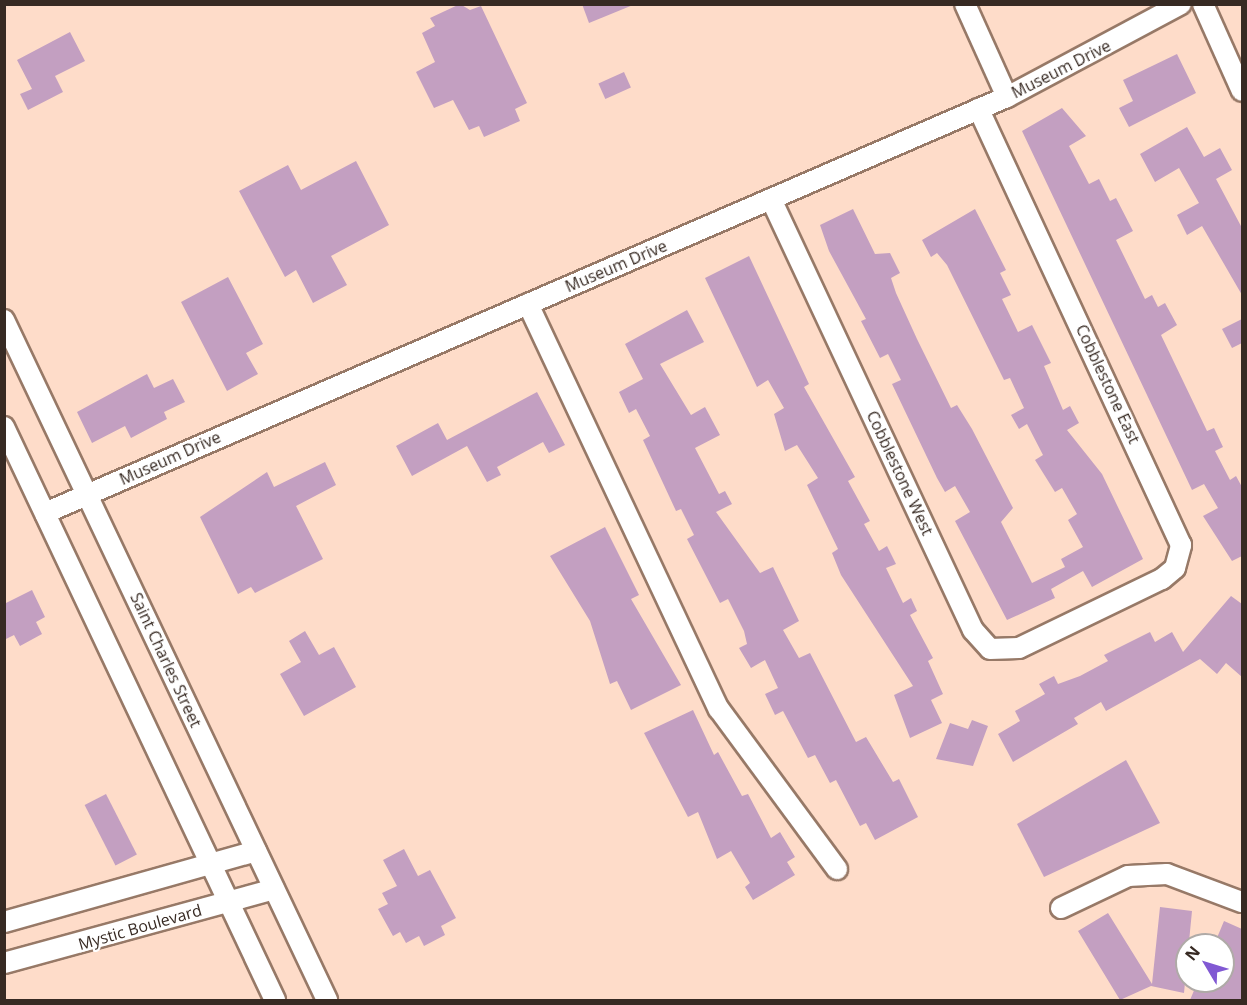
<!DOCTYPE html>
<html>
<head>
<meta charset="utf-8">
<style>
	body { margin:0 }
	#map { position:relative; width:1247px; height:1005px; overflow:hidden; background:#fedcc9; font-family:"Open Sans",sans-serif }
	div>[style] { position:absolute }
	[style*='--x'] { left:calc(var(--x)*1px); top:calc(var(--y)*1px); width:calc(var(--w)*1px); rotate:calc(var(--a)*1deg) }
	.building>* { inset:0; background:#c39fc1; transform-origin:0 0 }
	.roads { filter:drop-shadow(2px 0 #977967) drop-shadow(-2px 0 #977967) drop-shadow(0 2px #977967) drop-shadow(0 -2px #977967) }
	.minor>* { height:20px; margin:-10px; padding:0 10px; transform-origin:10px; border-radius:10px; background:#fff }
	span { translate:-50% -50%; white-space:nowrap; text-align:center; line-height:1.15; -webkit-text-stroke:4.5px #fff; paint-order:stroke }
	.street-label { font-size:16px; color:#372a23 }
	.frame { position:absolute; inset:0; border:6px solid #372a23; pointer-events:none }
	.north { position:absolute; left:1175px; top:933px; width:60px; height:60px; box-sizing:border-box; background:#fff; border:2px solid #afaaa7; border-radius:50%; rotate:308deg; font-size:16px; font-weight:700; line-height:24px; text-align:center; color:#372a23 }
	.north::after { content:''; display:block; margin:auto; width:21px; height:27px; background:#8159d3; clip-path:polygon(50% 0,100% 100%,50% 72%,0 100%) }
</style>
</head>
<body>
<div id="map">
	<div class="building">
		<i style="clip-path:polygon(460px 4px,470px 10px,481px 6px,527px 103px,515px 109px,520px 121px,484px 137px,479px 126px,469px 130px,453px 100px,434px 108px,416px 72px,435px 62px,422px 33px,435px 26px,430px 18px)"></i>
		<i style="clip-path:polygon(582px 4px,633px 4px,633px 5px,589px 23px)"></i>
		<i style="clip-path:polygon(70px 32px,85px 61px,55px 76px,63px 92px,28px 110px,20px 94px,32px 89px,17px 60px)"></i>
		<i style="clip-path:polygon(1177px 54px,1196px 93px,1129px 127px,1119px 108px,1133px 101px,1123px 80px)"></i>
		<i style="left:624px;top:72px;width:17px;height:28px;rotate:66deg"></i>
		<i style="clip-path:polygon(1062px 108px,1086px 136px,1069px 146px,1089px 184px,1099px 179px,1110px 201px,1116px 198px,1133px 231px,1116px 240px,1145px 299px,1152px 295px,1158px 307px,1165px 303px,1177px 325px,1161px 335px,1207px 431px,1214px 428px,1223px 447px,1215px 451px,1230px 480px,1236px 476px,1242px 487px,1242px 556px,1232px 561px,1203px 516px,1218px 508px,1204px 484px,1192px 490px,1022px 131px)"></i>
		<i style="clip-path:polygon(1187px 127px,1204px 157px,1220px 148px,1232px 170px,1216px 179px,1242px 228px,1242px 295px,1202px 226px,1187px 235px,1177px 215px,1199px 203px,1179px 168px,1155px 182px,1140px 154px)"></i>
		<i style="clip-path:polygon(356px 161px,389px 225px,331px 256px,347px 285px,313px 303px,296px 270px,285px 277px,239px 191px,288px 165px,301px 190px)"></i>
		<i style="clip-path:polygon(853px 209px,875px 254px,890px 253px,900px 273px,891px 278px,896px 293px,917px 339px,951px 408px,957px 405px,972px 429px,1013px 508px,1001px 522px,1032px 583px,1065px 567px,1061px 559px,1083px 547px,1068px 520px,1077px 514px,1062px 488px,1055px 492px,1035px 460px,1043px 455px,1027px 424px,1019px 429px,1011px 415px,1024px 408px,1010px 378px,1004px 380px,947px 265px,937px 253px,931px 257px,922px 240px,975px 209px,1006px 270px,1000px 273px,1011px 295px,1002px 299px,1018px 332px,1032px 325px,1051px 363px,1044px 366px,1063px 410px,1070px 406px,1079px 423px,1067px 430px,1102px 474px,1143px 559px,1092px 587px,1083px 571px,1051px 589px,1055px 598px,1007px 620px,955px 521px,970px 512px,955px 486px,945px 492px,937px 478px,892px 384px,901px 380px,888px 354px,880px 358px,861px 321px,866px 319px,829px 251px,820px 225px)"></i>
		<i style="clip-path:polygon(749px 256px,809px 384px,804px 387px,855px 477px,848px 481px,870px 521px,864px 524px,879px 551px,887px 546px,896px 564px,886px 568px,903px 603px,911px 598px,917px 611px,910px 615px,933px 658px,928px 661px,943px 694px,931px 700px,942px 723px,910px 738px,894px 695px,913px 686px,841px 575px,832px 553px,838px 549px,807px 485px,818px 478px,797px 445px,785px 451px,774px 414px,784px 408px,768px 380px,757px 387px,705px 278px)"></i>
		<i style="clip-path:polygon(228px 277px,263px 344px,246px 353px,258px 374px,227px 391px,181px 302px)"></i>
		<i style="clip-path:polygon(687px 310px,704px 342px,660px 364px,691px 415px,705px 407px,720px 435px,695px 448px,719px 494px,725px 491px,732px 504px,716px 512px,760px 573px,773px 567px,799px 621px,783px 630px,799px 658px,810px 653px,856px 742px,866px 737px,893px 782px,899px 779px,918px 817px,875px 840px,866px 823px,860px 826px,836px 780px,830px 783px,815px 755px,808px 758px,783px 711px,775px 715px,765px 694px,778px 688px,765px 660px,751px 668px,739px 648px,747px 644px,744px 631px,728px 599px,720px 603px,687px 539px,694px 535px,681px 509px,676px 511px,643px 440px,650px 436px,636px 409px,629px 413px,619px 392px,643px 379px,625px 344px)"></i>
		<i style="clip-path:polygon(1242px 319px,1242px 343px,1232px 348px,1222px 329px)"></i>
		<i style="clip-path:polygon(147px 374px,154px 388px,173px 379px,185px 402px,164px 412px,167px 419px,131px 438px,125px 426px,92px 443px,77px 412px)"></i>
		<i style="clip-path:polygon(537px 392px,565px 445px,549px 453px,543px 442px,497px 467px,501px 475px,487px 482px,467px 446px,412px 476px,396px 446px,438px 423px,447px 440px)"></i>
		<i style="clip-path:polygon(325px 462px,336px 485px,296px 506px,323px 559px,255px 593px,251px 587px,238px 594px,200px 517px,267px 472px,274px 487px)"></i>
		<i style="clip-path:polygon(605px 527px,639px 595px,631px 599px,681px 685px,631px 710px,617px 681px,610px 684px,590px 621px,550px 556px)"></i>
		<i style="clip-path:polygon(32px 590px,45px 617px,36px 622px,42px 634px,20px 646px,14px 635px,4px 640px,4px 604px)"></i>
		<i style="clip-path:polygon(1231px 596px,1242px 604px,1242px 677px,1226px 663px,1217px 674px,1200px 659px,1106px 711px,1101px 702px,1074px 718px,1078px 724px,1013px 762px,998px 734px,1020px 721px,1015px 711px,1045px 694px,1039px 684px,1054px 676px,1058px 684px,1080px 676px,1108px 661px,1104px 655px,1150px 632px,1155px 642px,1172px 632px,1183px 652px)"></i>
		<i style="clip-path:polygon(305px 631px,319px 655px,334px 647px,356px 687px,304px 716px,280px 674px,301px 662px,289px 641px)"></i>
		<i style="clip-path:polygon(693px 710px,714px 755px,718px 752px,742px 796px,748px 794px,771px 838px,780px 832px,795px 857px,787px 862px,795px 875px,753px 900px,745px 887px,750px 883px,731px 851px,717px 859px,698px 812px,688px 817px,644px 733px)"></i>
		<i style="clip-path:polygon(972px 720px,988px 726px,973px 766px,936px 759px,950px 723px,968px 729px)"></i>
		<i style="clip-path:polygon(1126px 760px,1160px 823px,1044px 877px,1017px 824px)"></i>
		<i style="left:106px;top:794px;width:68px;height:24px;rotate:63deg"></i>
		<i style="clip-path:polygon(404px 849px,418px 876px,430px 870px,456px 918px,441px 926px,445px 935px,424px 946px,419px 936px,406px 943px,400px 932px,393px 936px,378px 909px,388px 904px,382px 893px,397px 886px,383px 860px)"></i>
		<i style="clip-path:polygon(1160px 907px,1192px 911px,1184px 993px,1151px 986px,1120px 1000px,1078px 931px,1108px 913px,1152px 984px)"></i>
		<i style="clip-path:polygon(1224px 921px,1242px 929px,1242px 1000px,1190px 1000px,1198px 981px,1223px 981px,1223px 945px,1214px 945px)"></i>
	</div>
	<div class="roads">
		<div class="minor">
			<i style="--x:965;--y:4;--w:102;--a:65.7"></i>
			<i style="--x:1203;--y:4;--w:95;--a:65.9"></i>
			<i style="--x:771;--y:199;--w:476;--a:64.9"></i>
			<i style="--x:973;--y:630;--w:25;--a:48"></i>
			<i style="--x:990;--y:649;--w:29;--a:-2"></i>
			<i style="--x:1019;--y:648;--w:159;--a:-25.8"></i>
			<i style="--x:1162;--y:579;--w:17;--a:-40"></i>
			<i style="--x:1175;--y:568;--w:24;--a:-75"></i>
			<i style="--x:1181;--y:545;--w:481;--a:-114.9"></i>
			<i style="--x:528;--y:304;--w:448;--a:64.8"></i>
			<i style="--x:719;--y:709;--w:199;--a:53.6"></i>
			<i style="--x:4;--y:320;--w:753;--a:64.59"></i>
			<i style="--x:4;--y:427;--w:634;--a:64.69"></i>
			<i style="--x:45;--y:513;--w:1048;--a:-23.39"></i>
			<i style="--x:1007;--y:97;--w:197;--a:-28.1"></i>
			<i style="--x:1061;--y:908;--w:74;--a:-25.5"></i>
			<i style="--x:1128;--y:876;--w:39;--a:-3"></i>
			<i style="--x:1167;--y:874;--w:80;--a:20.5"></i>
			<i style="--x:4;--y:922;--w:262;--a:-15.7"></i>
			<i style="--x:4;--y:963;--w:280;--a:-15.3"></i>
		</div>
	</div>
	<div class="street-label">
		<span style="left:1061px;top:69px;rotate:-27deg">Museum Drive</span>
		<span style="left:616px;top:266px;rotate:-23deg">Museum Drive</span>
		<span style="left:1108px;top:384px;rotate:65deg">Cobblestone East</span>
		<span style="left:170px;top:458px;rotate:-24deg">Museum Drive</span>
		<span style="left:900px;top:473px;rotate:65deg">Cobblestone West</span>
		<span style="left:166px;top:660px;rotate:65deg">Saint Charles Street</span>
		<span style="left:140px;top:927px;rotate:-16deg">Mystic Boulevard</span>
	</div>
	<div class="frame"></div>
	<div class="north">N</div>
</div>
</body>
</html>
